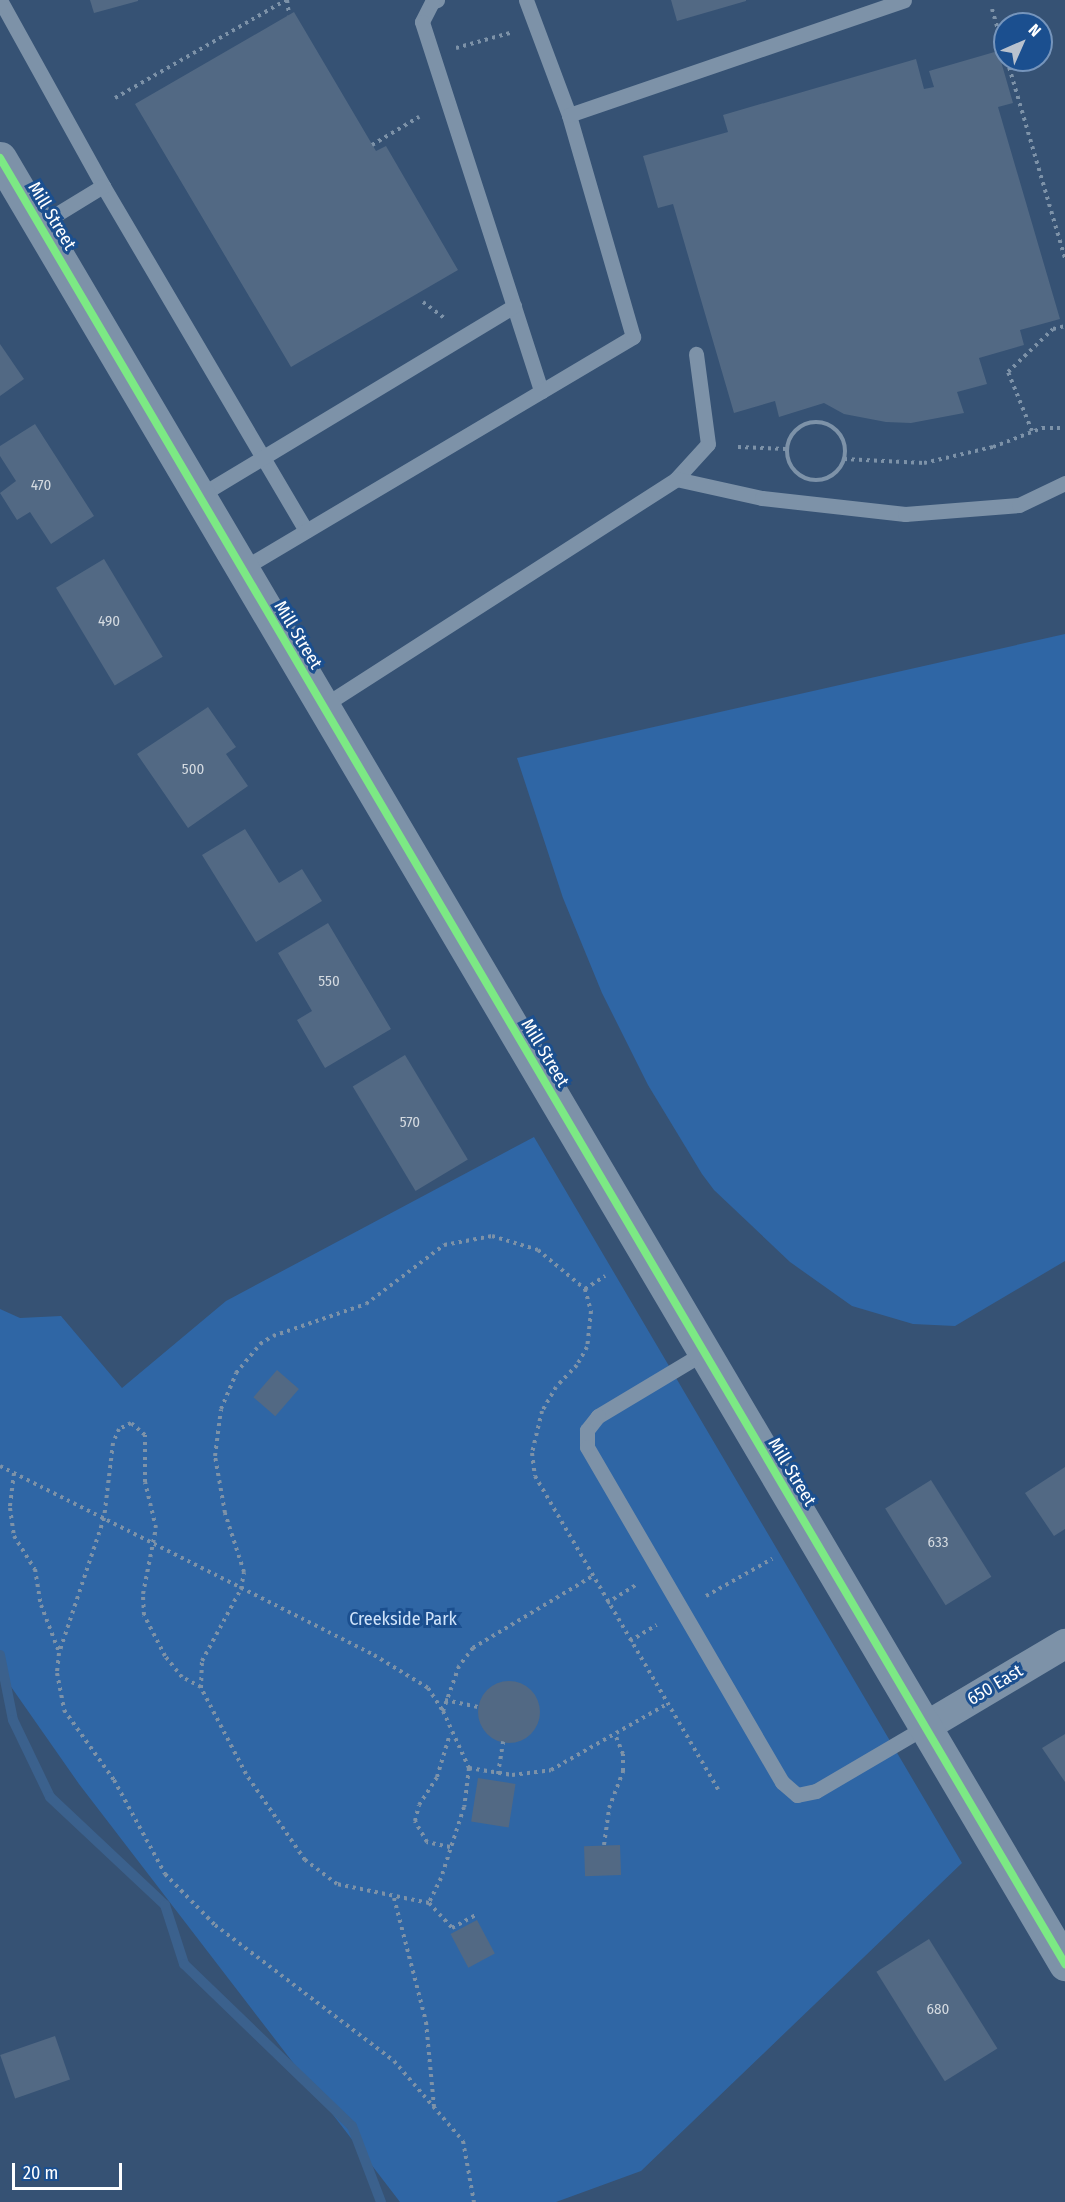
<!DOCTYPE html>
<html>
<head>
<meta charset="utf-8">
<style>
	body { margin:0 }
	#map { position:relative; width:1065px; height:2202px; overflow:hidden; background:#365274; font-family:"Fira Sans Condensed",sans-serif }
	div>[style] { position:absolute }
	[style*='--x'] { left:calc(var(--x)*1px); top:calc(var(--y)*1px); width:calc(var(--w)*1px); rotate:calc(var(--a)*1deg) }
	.green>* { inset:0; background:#2f66a5 }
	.stream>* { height:10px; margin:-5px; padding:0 5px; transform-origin:5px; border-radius:5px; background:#3b618d }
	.building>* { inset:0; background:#526984; transform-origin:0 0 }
	.round { border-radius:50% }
	.path>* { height:4px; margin-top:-2px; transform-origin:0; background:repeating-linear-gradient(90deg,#7d92a8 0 3px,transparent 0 7.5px) }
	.path>.ring { margin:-2px; padding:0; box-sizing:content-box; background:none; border:4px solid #7d92a8; border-radius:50% }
	.service>* { height:15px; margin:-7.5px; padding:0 7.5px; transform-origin:7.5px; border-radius:7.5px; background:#7d92a8 }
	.minor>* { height:30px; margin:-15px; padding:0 15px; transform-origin:15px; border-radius:15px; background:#7d92a8 }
	.tertiary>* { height:33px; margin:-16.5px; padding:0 16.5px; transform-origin:16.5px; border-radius:16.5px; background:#7d92a8 }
	.cycleway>* { height:8px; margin:-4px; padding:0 4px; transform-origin:4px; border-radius:4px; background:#7ce984 }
	span { translate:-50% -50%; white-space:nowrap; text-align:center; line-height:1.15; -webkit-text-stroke:6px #1b4f8f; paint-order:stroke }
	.number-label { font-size:15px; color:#d4dae0 }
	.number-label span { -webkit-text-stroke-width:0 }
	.street-label { font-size:18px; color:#fff }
	.park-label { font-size:18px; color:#cfe3fa }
	.north { position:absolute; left:993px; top:12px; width:60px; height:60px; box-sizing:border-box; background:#1b4f8f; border:2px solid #7695bc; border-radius:50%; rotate:45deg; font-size:16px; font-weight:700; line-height:24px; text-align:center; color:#fff }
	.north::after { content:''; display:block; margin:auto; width:21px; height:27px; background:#b9c2ce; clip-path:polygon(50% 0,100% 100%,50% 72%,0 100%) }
	.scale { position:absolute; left:12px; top:2163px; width:110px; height:27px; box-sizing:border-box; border:3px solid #fff; border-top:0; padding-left:8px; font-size:18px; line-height:21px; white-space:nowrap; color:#fff; -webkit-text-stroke:4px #1b4f8f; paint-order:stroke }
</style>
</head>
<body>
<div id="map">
	<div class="green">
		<i style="clip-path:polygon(1065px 634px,1065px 1261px,955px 1326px,913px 1324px,852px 1306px,790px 1262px,714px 1190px,702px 1174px,648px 1085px,602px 993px,563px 898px,517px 758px)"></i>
		<i style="clip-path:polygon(534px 1137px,962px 1863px,641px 2171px,556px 2202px,400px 2202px,79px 1784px,0 1671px,0 1309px,20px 1318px,61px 1316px,122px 1388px,226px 1301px)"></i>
	</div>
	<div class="stream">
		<i style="--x:0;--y:1655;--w:66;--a:78.7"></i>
		<i style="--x:13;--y:1720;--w:85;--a:64.3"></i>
		<i style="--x:50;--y:1797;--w:158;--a:43.2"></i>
		<i style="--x:165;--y:1905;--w:62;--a:72.1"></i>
		<i style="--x:184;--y:1964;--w:233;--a:44"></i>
		<i style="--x:352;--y:2126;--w:81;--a:69.1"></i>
	</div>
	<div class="building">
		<i style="clip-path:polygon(90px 0,138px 0,138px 1px,94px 13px)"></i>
		<i style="clip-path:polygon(671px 0,746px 0,746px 1px,677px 21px)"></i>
		<i style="clip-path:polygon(294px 12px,376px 151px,386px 146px,458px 270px,291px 367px,135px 104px)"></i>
		<i style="clip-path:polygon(998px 51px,1013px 103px,998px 107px,1060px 319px,1020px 330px,1024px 345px,979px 358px,987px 384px,957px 392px,964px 413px,911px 423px,886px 422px,844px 414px,824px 403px,779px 417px,775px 401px,734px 413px,673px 204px,658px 208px,643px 156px,728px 132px,723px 115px,916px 59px,924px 89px,934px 87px,929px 71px)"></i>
		<i style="clip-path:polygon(0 344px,24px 379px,0 396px)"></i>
		<i style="clip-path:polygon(35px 424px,94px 516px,51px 544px,30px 512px,17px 520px,0 493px,16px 481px,0 456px,0 446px)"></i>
		<i style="left:104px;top:559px;width:114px;height:56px;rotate:59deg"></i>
		<i style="clip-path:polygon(208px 707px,236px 747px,226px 754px,248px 786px,188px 828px,137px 754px)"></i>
		<i style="clip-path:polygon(245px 829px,279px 883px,302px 869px,322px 901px,256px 942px,202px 855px)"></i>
		<i style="clip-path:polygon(328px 923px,391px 1029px,325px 1068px,297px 1020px,312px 1011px,278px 953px)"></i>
		<i style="left:405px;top:1055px;width:122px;height:61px;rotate:59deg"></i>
		<i style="left:277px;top:1370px;width:29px;height:36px;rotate:41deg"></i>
		<i style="clip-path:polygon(1065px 1467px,1065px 1529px,1054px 1536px,1025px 1493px)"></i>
		<i style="left:931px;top:1480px;width:114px;height:54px;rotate:58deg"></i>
		<i class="round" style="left:478px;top:1681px;width:62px;height:62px"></i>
		<i style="clip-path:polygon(1065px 1734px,1065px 1782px,1042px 1748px)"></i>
		<i style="left:478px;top:1778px;width:38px;height:44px;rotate:9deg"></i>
		<i style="left:620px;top:1845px;width:30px;height:36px;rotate:88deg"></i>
		<i style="left:477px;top:1920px;width:38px;height:30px;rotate:62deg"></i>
		<i style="left:929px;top:1939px;width:129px;height:62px;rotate:58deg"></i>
		<i style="left:55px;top:2036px;width:46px;height:58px;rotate:71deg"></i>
	</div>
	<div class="path">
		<i style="--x:287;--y:0;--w:15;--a:82"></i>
		<i style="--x:992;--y:9;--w:47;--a:73.9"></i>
		<i style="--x:456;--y:48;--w:56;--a:-15.5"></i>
		<i style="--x:1007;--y:60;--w:206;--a:73.7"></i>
		<i style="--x:115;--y:98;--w:197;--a:-29.8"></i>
		<i style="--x:372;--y:145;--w:55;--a:-30.8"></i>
		<i style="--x:423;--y:302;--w:26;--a:37"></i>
		<i class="ring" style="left:787px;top:422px;width:54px;height:54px"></i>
		<i style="--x:1032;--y:431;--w:64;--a:-112.1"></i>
		<i style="--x:1008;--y:372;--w:62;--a:-43.7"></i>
		<i style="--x:1053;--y:329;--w:12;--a:-14"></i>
		<i style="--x:738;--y:447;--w:48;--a:2.4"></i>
		<i style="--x:844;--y:459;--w:80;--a:2.9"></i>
		<i style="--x:924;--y:463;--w:71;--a:-13.1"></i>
		<i style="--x:993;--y:447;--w:53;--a:-21.2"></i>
		<i style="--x:1042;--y:428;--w:23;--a:0"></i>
		<i style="--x:585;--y:1289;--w:24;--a:-33"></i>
		<i style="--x:0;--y:1466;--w:419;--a:26.8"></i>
		<i style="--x:374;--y:1655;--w:63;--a:31.4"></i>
		<i style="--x:428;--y:1688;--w:27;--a:57"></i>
		<i style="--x:14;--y:1473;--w:35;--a:97"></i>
		<i style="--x:10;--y:1508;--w:28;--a:82"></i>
		<i style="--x:14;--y:1536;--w:39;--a:58"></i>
		<i style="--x:35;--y:1569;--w:36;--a:81"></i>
		<i style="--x:41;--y:1605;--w:50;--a:69"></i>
		<i style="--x:591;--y:1577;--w:138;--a:149"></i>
		<i style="--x:473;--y:1648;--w:23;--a:128"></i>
		<i style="--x:459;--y:1666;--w:48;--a:109.6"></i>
		<i style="--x:443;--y:1711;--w:63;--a:65.5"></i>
		<i style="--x:469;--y:1768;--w:44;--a:9.2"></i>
		<i style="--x:512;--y:1775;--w:39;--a:-7"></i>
		<i style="--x:551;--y:1770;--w:133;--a:-29.6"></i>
		<i style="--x:706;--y:1596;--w:76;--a:-29.3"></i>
		<i style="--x:607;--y:1603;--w:36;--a:-32"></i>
		<i style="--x:630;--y:1641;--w:31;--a:-31"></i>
		<i style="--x:201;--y:1687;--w:21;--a:-152"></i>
		<i style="--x:182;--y:1677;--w:27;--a:-129"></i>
		<i style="--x:165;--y:1656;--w:46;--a:-117.1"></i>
		<i style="--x:144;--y:1615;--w:21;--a:-93"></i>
		<i style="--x:143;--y:1594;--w:67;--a:-78.9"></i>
		<i style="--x:156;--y:1528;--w:47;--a:-103.4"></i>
		<i style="--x:145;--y:1482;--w:47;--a:-90"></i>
		<i style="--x:145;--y:1435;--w:18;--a:-139"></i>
		<i style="--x:131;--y:1423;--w:13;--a:153"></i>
		<i style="--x:119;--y:1429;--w:15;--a:113"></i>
		<i style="--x:113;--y:1443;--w:76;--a:96.8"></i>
		<i style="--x:104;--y:1518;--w:142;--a:108.4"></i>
		<i style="--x:59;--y:1653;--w:20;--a:96"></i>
		<i style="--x:57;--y:1673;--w:38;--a:79"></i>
		<i style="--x:64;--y:1710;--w:86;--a:54.5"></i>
		<i style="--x:114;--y:1780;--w:107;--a:61.5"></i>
		<i style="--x:165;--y:1874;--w:71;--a:45.6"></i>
		<i style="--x:215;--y:1925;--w:225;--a:37.2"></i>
		<i style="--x:394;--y:2061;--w:106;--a:49.2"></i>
		<i style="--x:463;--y:2141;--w:62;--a:79.8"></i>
		<i style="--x:445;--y:1700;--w:35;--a:12"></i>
		<i style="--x:469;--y:1768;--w:39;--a:97"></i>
		<i style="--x:464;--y:1807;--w:75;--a:107.9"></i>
		<i style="--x:441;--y:1878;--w:28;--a:116"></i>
		<i style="--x:429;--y:1903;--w:94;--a:-168.3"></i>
		<i style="--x:337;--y:1884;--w:40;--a:-143"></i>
		<i style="--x:305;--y:1860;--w:104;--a:-124.5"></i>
		<i style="--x:246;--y:1774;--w:97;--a:-117.6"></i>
		<i style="--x:201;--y:1688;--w:27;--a:-88"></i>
		<i style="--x:202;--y:1661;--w:82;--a:-61.6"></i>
		<i style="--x:241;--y:1589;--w:17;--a:-80"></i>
		<i style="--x:244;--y:1572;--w:62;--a:-107.9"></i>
		<i style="--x:225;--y:1513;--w:58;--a:-100"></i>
		<i style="--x:215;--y:1456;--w:47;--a:-82.7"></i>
		<i style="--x:221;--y:1409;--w:39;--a:-67"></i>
		<i style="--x:236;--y:1373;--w:38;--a:-50"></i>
		<i style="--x:260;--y:1344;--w:15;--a:-32"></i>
		<i style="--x:273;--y:1336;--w:98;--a:-19"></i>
		<i style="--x:366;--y:1304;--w:98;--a:-37.1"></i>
		<i style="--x:444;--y:1245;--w:49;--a:-10.6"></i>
		<i style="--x:492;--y:1236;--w:48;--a:16.9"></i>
		<i style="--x:538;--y:1250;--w:61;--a:39.7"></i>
		<i style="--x:585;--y:1289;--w:23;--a:75"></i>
		<i style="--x:591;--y:1311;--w:36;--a:96"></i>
		<i style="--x:587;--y:1347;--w:21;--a:119"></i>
		<i style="--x:577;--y:1365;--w:30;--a:134"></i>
		<i style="--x:556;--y:1387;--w:28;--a:120"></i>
		<i style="--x:542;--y:1411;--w:43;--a:103.4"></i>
		<i style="--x:532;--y:1453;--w:23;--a:83"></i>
		<i style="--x:535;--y:1476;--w:363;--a:59.7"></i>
		<i style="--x:498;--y:1774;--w:33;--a:-81"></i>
		<i style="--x:604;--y:1845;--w:37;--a:-82"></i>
		<i style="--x:609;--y:1808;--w:40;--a:-69"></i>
		<i style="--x:623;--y:1771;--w:17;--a:-90"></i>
		<i style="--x:623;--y:1754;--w:22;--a:-112"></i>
		<i style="--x:450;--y:1847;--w:24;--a:-168"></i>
		<i style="--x:427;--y:1842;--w:24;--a:-120"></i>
		<i style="--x:415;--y:1821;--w:16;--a:-76"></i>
		<i style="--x:419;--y:1805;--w:33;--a:-57"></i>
		<i style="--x:437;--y:1777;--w:45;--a:-73.2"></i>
		<i style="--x:394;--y:1898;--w:128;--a:75.5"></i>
		<i style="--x:426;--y:2022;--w:85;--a:84.6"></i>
		<i style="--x:429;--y:1903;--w:34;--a:47"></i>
		<i style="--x:452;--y:1928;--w:26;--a:-29"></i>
	</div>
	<div class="service">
		<i style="--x:0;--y:0;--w:213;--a:61"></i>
		<i style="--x:103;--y:186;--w:400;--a:59.5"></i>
		<i style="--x:437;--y:0;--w:5;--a:158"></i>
		<i style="--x:432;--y:2;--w:22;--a:117"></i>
		<i style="--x:422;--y:22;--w:388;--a:72.1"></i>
		<i style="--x:526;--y:0;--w:123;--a:69.5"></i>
		<i style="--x:39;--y:225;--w:75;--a:-31.4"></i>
		<i style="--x:676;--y:479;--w:47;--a:-47.6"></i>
		<i style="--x:708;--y:444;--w:91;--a:-97.6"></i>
		<i style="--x:199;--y:496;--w:368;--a:-31.1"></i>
		<i style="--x:242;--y:569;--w:455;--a:-30.7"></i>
		<i style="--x:633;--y:337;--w:231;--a:-106.1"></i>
		<i style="--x:569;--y:115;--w:354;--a:-18.9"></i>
		<i style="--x:323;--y:706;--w:420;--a:-32.7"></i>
		<i style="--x:676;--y:479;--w:88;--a:12.5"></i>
		<i style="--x:762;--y:498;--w:144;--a:6.4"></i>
		<i style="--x:905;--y:514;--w:114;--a:-4.5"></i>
		<i style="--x:1019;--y:505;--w:51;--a:-25.6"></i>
		<i style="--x:705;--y:1352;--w:125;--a:149.1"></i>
		<i style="--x:598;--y:1416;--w:18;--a:128"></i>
		<i style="--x:587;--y:1430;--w:17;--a:90"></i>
		<i style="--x:587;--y:1447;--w:388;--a:59.8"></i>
		<i style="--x:782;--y:1782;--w:20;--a:41"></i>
		<i style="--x:797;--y:1795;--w:19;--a:-12"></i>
		<i style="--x:816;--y:1791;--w:126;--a:-30.4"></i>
	</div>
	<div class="minor">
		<i style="--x:925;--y:1727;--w:163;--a:-30.7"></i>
	</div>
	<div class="tertiary">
		<i style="--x:0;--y:158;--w:2097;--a:59.47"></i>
	</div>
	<div class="cycleway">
		<i style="--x:0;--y:158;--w:2097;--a:59.47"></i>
	</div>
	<div class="number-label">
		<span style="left:41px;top:486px">470</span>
		<span style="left:109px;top:622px">490</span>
		<span style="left:193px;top:770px">500</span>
		<span style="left:329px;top:982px">550</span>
		<span style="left:410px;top:1123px">570</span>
		<span style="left:938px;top:1543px">633</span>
		<span style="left:938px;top:2010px">680</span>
	</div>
	<div class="street-label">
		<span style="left:52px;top:216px;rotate:59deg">Mill Street</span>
		<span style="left:298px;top:635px;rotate:59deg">Mill Street</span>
		<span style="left:545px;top:1053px;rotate:59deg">Mill Street</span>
		<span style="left:792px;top:1472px;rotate:59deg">Mill Street</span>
		<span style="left:995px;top:1685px;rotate:-31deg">650 East</span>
	</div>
	<div class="park-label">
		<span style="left:403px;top:1619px">Creekside Park</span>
	</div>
	<div class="north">N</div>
	<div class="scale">20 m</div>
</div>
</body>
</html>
